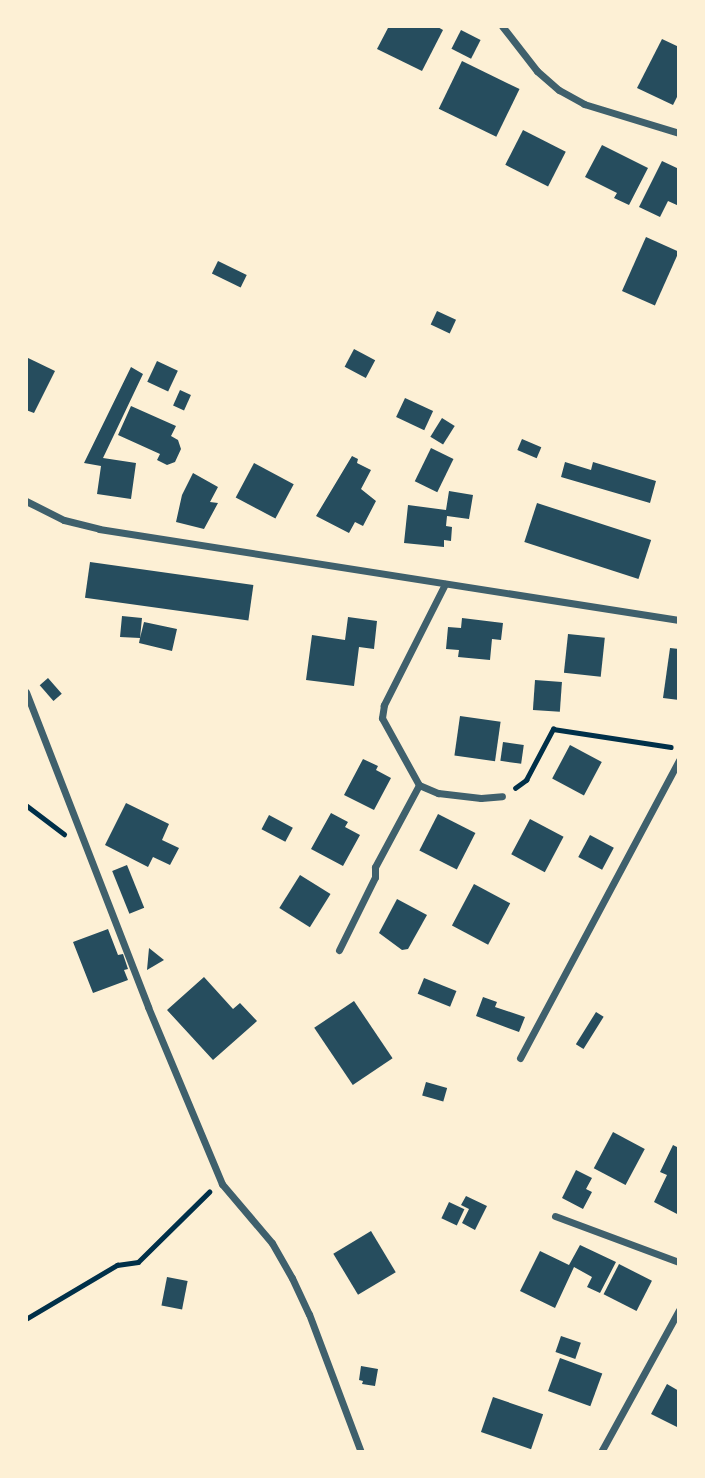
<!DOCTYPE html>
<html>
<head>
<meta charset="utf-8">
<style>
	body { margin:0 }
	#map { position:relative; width:705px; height:1478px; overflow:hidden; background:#fdf0d5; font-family:"Noto Sans",sans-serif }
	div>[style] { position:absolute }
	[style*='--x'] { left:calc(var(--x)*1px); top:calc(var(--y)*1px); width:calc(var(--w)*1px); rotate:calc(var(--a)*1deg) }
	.building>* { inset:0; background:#264d5e; transform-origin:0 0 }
	.path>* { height:4.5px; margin:-2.25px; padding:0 2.25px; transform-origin:2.25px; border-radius:2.25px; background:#003049 }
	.minor>* { height:7px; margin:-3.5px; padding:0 3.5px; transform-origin:3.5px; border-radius:3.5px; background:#3f606c }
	span { translate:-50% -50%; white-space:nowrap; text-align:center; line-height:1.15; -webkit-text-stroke:5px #fdf0d5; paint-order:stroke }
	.frame { position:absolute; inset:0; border:28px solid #fdf0d5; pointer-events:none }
</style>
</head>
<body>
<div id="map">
	<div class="building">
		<i style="clip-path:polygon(389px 26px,436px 26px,443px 30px,422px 71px,377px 49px)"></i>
		<i style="left:461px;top:30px;width:22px;height:21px;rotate:27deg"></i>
		<i style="clip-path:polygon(662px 39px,679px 47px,679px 93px,673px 105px,637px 88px)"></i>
		<i style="left:462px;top:61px;width:64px;height:53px;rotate:26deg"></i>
		<i style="left:523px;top:130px;width:48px;height:39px;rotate:27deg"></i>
		<i style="clip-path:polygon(602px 145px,648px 168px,629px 205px,614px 198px,617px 193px,585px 177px)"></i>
		<i style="clip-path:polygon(662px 161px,679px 169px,679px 206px,668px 201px,660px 217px,639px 207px)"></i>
		<i style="left:646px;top:237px;width:36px;height:59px;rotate:24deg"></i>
		<i style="left:218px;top:261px;width:32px;height:14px;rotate:26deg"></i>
		<i style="left:437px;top:311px;width:21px;height:15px;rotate:25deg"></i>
		<i style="left:354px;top:349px;width:24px;height:20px;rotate:28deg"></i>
		<i style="clip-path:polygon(26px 357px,55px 371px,34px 413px,26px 410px)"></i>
		<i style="left:157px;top:361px;width:23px;height:23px;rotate:25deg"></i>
		<i style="clip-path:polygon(131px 367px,143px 374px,103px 458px,136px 463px,131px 499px,97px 494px,101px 466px,84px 463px)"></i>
		<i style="left:180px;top:390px;width:12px;height:17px;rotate:24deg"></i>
		<i style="left:405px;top:398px;width:31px;height:21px;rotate:25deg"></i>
		<i style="clip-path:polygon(131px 406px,176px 426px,171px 436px,178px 440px,181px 449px,175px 462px,167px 465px,157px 460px,160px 454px,118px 435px)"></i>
		<i style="left:442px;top:418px;width:15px;height:22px;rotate:32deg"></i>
		<i style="left:522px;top:439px;width:21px;height:12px;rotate:23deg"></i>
		<i style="left:431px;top:448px;width:25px;height:37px;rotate:26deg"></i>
		<i style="clip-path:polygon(352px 456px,358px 459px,357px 463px,371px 470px,361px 489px,376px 501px,363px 526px,355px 522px,349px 533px,316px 516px)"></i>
		<i style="clip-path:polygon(565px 462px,591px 470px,593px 462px,656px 481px,650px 503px,561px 477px)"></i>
		<i style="left:254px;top:463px;width:45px;height:39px;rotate:28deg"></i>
		<i style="clip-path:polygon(193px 473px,218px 487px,210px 502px,218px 503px,204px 529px,176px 522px,182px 495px)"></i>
		<i style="clip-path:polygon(449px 491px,473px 495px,469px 519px,447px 516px,446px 526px,452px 527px,451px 541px,444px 540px,444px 547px,404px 543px,408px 505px,446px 510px)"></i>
		<i style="left:537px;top:503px;width:120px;height:41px;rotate:18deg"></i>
		<i style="left:90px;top:562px;width:165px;height:36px;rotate:8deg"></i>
		<i style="clip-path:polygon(122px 616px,142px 618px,140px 638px,144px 622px,177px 629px,172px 651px,139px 643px,140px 638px,120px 637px)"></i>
		<i style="clip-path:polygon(348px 617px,377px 621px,374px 649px,359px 647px,354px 686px,306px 680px,312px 635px,345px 640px)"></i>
		<i style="clip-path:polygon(462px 618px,503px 623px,501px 640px,492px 639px,490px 660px,458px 657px,459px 650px,446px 649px,448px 627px,461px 628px)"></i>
		<i style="left:568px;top:634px;width:37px;height:39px;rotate:6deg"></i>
		<i style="clip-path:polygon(670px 648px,679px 649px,679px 700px,663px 698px)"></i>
		<i style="left:48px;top:678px;width:21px;height:11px;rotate:49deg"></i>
		<i style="left:535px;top:680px;width:27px;height:30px;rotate:4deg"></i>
		<i style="left:460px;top:716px;width:41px;height:40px;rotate:8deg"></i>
		<i style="left:503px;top:742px;width:21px;height:19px;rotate:8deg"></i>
		<i style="left:570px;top:745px;width:36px;height:38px;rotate:28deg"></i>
		<i style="clip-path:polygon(363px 759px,378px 766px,376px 770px,391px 778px,374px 810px,344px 795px)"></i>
		<i style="clip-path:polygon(126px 803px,169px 824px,162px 840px,179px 848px,170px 865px,153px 857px,148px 867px,105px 845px)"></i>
		<i style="clip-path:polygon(331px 813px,348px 822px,345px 827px,360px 835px,343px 866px,311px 849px)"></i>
		<i style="left:438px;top:814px;width:42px;height:41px;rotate:27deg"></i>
		<i style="left:269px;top:815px;width:27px;height:16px;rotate:28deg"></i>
		<i style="left:530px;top:819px;width:38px;height:40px;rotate:28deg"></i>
		<i style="left:590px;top:835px;width:27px;height:25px;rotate:28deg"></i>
		<i style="left:127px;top:865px;width:46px;height:16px;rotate:68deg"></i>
		<i style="left:300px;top:875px;width:36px;height:39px;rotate:32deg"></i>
		<i style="left:474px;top:884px;width:41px;height:47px;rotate:28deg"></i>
		<i style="clip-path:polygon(397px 899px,427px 915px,408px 949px,402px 950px,379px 933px)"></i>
		<i style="clip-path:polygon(108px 929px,118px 955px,123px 954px,128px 969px,124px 970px,128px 980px,93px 993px,73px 942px)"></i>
		<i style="clip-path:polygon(149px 948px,164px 960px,147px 970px)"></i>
		<i style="clip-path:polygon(204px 977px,233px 1009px,240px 1003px,257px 1021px,213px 1060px,167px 1010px)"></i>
		<i style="left:424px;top:978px;width:35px;height:17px;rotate:22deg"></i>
		<i style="clip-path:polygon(483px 997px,497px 1002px,495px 1007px,525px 1017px,519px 1032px,476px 1016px)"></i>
		<i style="left:354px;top:1001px;width:69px;height:48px;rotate:56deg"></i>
		<i style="left:596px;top:1012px;width:9px;height:38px;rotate:32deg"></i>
		<i style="left:426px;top:1082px;width:22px;height:14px;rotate:16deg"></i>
		<i style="left:613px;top:1132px;width:36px;height:41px;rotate:28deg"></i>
		<i style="clip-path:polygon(673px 1145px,679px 1148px,679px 1215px,654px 1202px,667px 1175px,660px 1172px)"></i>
		<i style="clip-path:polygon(576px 1170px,592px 1178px,586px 1189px,592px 1192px,583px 1209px,562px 1198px)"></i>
		<i style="clip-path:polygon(466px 1196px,487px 1206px,475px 1230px,462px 1223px,469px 1209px,461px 1205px)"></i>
		<i style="left:449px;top:1202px;width:17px;height:18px;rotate:25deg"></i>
		<i style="left:371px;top:1231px;width:48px;height:44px;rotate:59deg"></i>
		<i style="clip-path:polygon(580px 1245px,616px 1262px,600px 1293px,587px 1287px,592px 1277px,574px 1267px,555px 1308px,520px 1291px,540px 1251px,569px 1265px)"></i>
		<i style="left:619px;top:1264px;width:37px;height:34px;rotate:27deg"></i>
		<i style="left:167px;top:1277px;width:21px;height:29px;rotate:11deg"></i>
		<i style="left:561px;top:1336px;width:21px;height:17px;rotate:19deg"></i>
		<i style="left:560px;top:1358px;width:45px;height:35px;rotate:20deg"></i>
		<i style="clip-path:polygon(361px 1366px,378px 1369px,375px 1386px,362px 1384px,363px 1381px,359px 1380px)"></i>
		<i style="clip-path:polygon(667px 1384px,679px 1391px,679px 1428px,651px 1414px)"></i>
		<i style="left:493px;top:1397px;width:53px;height:37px;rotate:19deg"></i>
	</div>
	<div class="path">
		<i style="--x:515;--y:788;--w:14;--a:-36"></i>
		<i style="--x:526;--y:780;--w:58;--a:-62.1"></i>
		<i style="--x:553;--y:729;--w:119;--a:8.7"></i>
		<i style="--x:26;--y:805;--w:48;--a:37.3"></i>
		<i style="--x:26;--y:1319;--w:106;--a:-30.7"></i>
		<i style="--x:117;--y:1265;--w:21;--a:-8"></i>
		<i style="--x:138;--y:1262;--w:100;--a:-44.6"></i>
	</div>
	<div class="minor">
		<i style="--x:502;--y:26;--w:57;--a:52.1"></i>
		<i style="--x:537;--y:71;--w:29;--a:41"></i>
		<i style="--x:559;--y:90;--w:29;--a:29"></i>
		<i style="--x:584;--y:104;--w:99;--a:17"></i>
		<i style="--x:26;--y:501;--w:42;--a:26.6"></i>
		<i style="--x:64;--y:520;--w:36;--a:14"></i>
		<i style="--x:99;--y:529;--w:587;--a:8.92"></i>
		<i style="--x:445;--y:584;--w:136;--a:116.8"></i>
		<i style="--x:384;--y:705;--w:13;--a:99"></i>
		<i style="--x:382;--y:718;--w:77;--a:61.1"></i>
		<i style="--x:419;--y:785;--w:21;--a:23"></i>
		<i style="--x:438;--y:793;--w:43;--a:6.6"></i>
		<i style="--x:481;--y:798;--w:21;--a:-5"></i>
		<i style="--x:26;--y:692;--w:338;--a:68.8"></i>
		<i style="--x:148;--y:1007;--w:192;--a:67.3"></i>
		<i style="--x:222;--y:1184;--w:77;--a:49.7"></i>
		<i style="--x:272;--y:1243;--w:40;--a:60.3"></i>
		<i style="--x:292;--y:1278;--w:40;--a:65"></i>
		<i style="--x:309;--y:1314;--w:147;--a:69.4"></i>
		<i style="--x:339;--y:950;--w:81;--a:-63.7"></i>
		<i style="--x:375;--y:877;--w:10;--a:-90"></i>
		<i style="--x:375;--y:867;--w:93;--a:-61.8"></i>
		<i style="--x:520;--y:1058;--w:338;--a:-61.9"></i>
		<i style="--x:555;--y:1216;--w:132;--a:20.4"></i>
		<i style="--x:601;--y:1452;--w:162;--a:-61.2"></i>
	</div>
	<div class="frame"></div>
</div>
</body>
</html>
